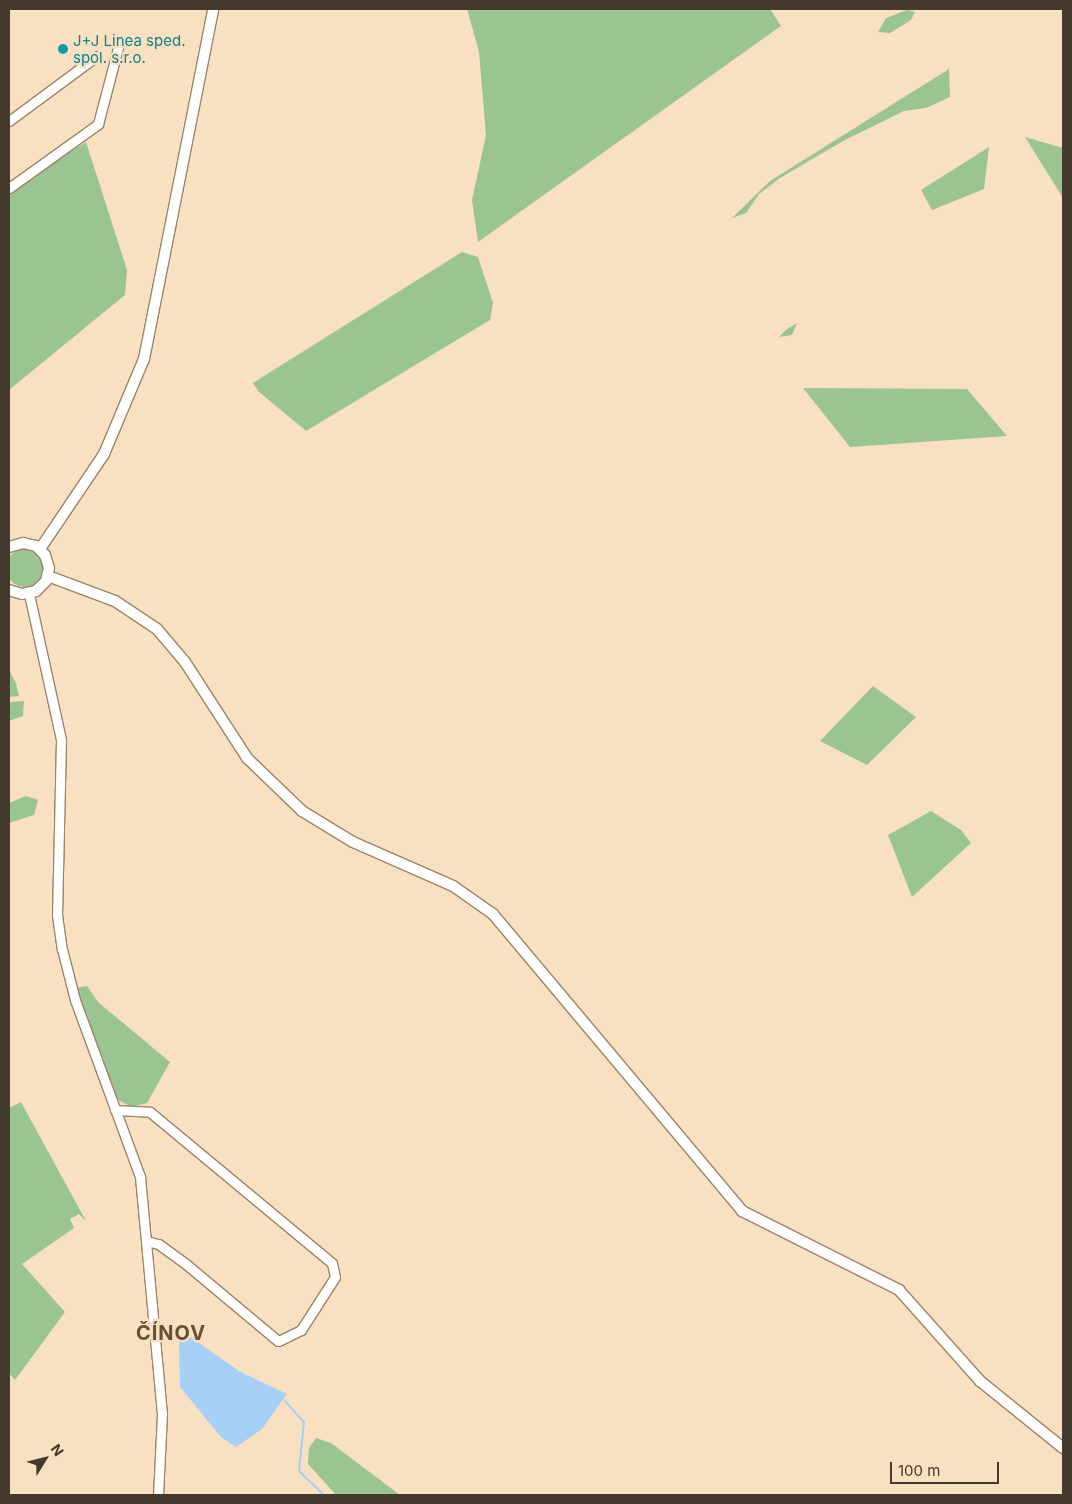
<!DOCTYPE html>
<html>
<head>
<meta charset="utf-8">
<style>
	body { margin:0 }
	#map { position:relative; width:1072px; height:1504px; overflow:hidden; background:#f9e0c1; font-family:Inter,sans-serif }
	div>[style] { position:absolute }
	[style*='--x'] { left:calc(var(--x)*1px); top:calc(var(--y)*1px); width:calc(var(--w)*1px); rotate:calc(var(--a)*1deg) }
	.green>* { inset:0; background:#9bc493 }
	.round { border-radius:50% }
	.water>* { inset:0; background:#a7d0f8 }
	.stream>* { height:2px; margin:-1px; padding:0 1px; transform-origin:1px; border-radius:1px; background:#a7d0f8 }
	.roads { filter:drop-shadow(1px 0 #9b8467) drop-shadow(-1px 0 #9b8467) drop-shadow(0 1px #9b8467) drop-shadow(0 -1px #9b8467) }
	.minor>* { height:9px; margin:-4.5px; padding:0 4.5px; transform-origin:4.5px; border-radius:4.5px; background:#fff }
	.major>* { height:10px; margin:-5px; padding:0 5px; transform-origin:5px; border-radius:5px; background:#fff }
	.dots>* { width:14px; height:14px; translate:-50% -50%; box-sizing:border-box; border:2px solid #f9e0c1; border-radius:50% }
	span { translate:-50% -50%; white-space:nowrap; text-align:center; line-height:1.15; -webkit-text-stroke:4.5px #f9e0c1; paint-order:stroke }
	.culture-label { font-size:15px; color:#0d838f }
	.left { translate:0 -50%; text-align:left }
	.district-label { font-size:20px; color:#665136; font-weight:700; letter-spacing:1px }
	.frame { position:absolute; inset:0; border:10px solid #43392c; pointer-events:none }
	.north { position:absolute; left:20px; top:1434px; width:50px; height:50px; -webkit-text-stroke:4px #f9e0c1; paint-order:stroke; rotate:54deg; font-size:14px; font-weight:700; line-height:20px; text-align:center; color:#43392c }
	.north::after { content:''; display:block; margin:auto; width:18px; height:22px; background:#43392c; clip-path:polygon(50% 0,100% 100%,50% 72%,0 100%) }
	.scale { position:absolute; left:890px; top:1462px; width:109px; height:22px; box-sizing:border-box; border:2px solid #43392c; border-top:0; padding-left:6px; font-size:15px; line-height:18px; white-space:nowrap; color:#43392c; -webkit-text-stroke:4px #f9e0c1; paint-order:stroke }
</style>
</head>
<body>
<div id="map">
	<div class="green">
		<i style="clip-path:polygon(467px 9px,770px 9px,781px 26px,478px 242px,472px 200px,486px 135px,479px 52px)"></i>
		<i style="clip-path:polygon(907px 10px,915px 12px,911px 20px,890px 33px,878px 32px,886px 18px)"></i>
		<i style="clip-path:polygon(949px 69px,950px 97px,926px 108px,904px 111px,843px 141px,780px 178px,759px 194px,746px 213px,732px 218px,770px 181px)"></i>
		<i style="clip-path:polygon(1025px 137px,1063px 148px,1063px 198px,1048px 174px)"></i>
		<i style="clip-path:polygon(86px 142px,127px 270px,125px 295px,9px 390px,9px 191px)"></i>
		<i style="clip-path:polygon(989px 147px,984px 189px,932px 210px,921px 190px)"></i>
		<i style="clip-path:polygon(462px 252px,478px 257px,493px 303px,490px 320px,306px 431px,258px 391px,253px 383px)"></i>
		<i style="clip-path:polygon(797px 323px,792px 335px,779px 337px,787px 329px)"></i>
		<i style="clip-path:polygon(803px 388px,967px 389px,1007px 436px,850px 447px)"></i>
		<i class="round" style="left:6px;top:549px;width:38px;height:38px"></i>
		<i style="clip-path:polygon(9px 670px,16px 683px,19px 696px,9px 697px)"></i>
		<i style="clip-path:polygon(873px 686px,916px 717px,867px 765px,820px 741px)"></i>
		<i style="clip-path:polygon(24px 701px,23px 716px,9px 721px,9px 702px)"></i>
		<i style="clip-path:polygon(26px 796px,38px 800px,34px 815px,9px 823px,9px 803px)"></i>
		<i style="clip-path:polygon(931px 811px,961px 830px,971px 843px,912px 897px,888px 835px)"></i>
		<i style="clip-path:polygon(87px 986px,98px 1002px,170px 1062px,147px 1103px,132px 1107px,118px 1100px,74px 988px)"></i>
		<i style="clip-path:polygon(21px 1102px,86px 1221px,79px 1214px,70px 1219px,74px 1228px,22px 1264px,65px 1312px,15px 1380px,9px 1373px,9px 1108px)"></i>
		<i style="clip-path:polygon(316px 1438px,331px 1443px,400px 1495px,336px 1495px,308px 1464px,309px 1448px)"></i>
	</div>
	<div class="water">
		<i style="clip-path:polygon(189px 1336px,239px 1371px,287px 1394px,262px 1429px,236px 1447px,221px 1437px,180px 1387px,179px 1341px)"></i>
	</div>
	<div class="stream">
		<i style="--x:285;--y:1401;--w:28;--a:48"></i>
		<i style="--x:304;--y:1422;--w:49;--a:95.8"></i>
		<i style="--x:299;--y:1471;--w:35;--a:44"></i>
	</div>
	<div class="roads">
		<div class="minor">
			<i style="--x:9;--y:121;--w:109;--a:-36.5"></i>
			<i style="--x:9;--y:188;--w:110;--a:-35.7"></i>
			<i style="--x:98;--y:124;--w:79;--a:-75.3"></i>
			<i style="--x:29;--y:594;--w:149;--a:77.6"></i>
			<i style="--x:61;--y:740;--w:175;--a:91.3"></i>
			<i style="--x:57;--y:915;--w:34;--a:82"></i>
			<i style="--x:62;--y:949;--w:53;--a:75.7"></i>
			<i style="--x:75;--y:1000;--w:189;--a:69.8"></i>
			<i style="--x:140;--y:1177;--w:238;--a:84.7"></i>
			<i style="--x:162;--y:1414;--w:81;--a:92.8"></i>
			<i style="--x:115;--y:1110;--w:35;--a:3"></i>
			<i style="--x:150;--y:1112;--w:236;--a:39.7"></i>
			<i style="--x:332;--y:1263;--w:14;--a:78"></i>
			<i style="--x:335;--y:1277;--w:63;--a:122.7"></i>
			<i style="--x:301;--y:1330;--w:25;--a:154"></i>
			<i style="--x:278;--y:1341;--w:120;--a:-140.1"></i>
			<i style="--x:186;--y:1264;--w:34;--a:-144"></i>
			<i style="--x:158;--y:1244;--w:11;--a:-165"></i>
		</div>
		<div class="major">
			<i style="--x:9;--y:547;--w:15;--a:-16"></i>
			<i style="--x:23;--y:543;--w:13;--a:13"></i>
			<i style="--x:36;--y:546;--w:13;--a:45"></i>
			<i style="--x:45;--y:555;--w:14;--a:73"></i>
			<i style="--x:49;--y:568;--w:13;--a:103"></i>
			<i style="--x:46;--y:581;--w:14;--a:135"></i>
			<i style="--x:36;--y:591;--w:14;--a:168"></i>
			<i style="--x:22;--y:594;--w:14;--a:-163"></i>
			<i style="--x:40;--y:549;--w:115;--a:-56"></i>
			<i style="--x:104;--y:454;--w:103;--a:-67.2"></i>
			<i style="--x:144;--y:359;--w:357;--a:-78.8"></i>
			<i style="--x:48;--y:576;--w:72;--a:20.5"></i>
			<i style="--x:115;--y:601;--w:50;--a:33.7"></i>
			<i style="--x:157;--y:629;--w:43;--a:49.7"></i>
			<i style="--x:185;--y:662;--w:114;--a:57.1"></i>
			<i style="--x:247;--y:758;--w:76;--a:43.9"></i>
			<i style="--x:302;--y:811;--w:60;--a:31.3"></i>
			<i style="--x:353;--y:842;--w:109;--a:23.7"></i>
			<i style="--x:453;--y:886;--w:49;--a:35"></i>
			<i style="--x:493;--y:914;--w:388;--a:50"></i>
			<i style="--x:742;--y:1211;--w:176;--a:26.7"></i>
			<i style="--x:899;--y:1290;--w:122;--a:48.3"></i>
			<i style="--x:980;--y:1381;--w:107;--a:38.9"></i>
		</div>
	</div>
	<div class="dots">
		<i style="left:63px;top:49px;background:#0f9aa8"></i>
	</div>
	<div class="culture-label">
		<span class="left" style="left:73px;top:49px">J+J Linea sped.<br>spol. s.r.o.</span>
	</div>
	<div class="district-label">
		<span style="left:171px;top:1333px">ČÍNOV</span>
	</div>
	<div class="frame"></div>
	<div class="north">N</div>
	<div class="scale">100 m</div>
</div>
</body>
</html>
